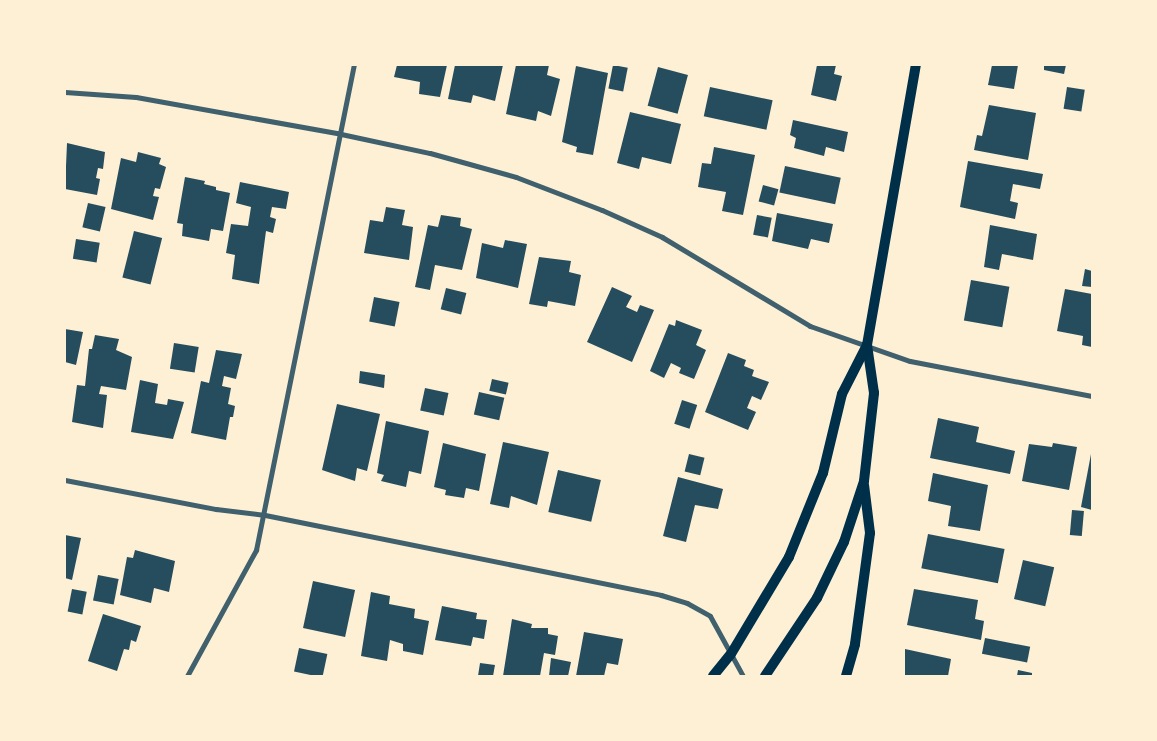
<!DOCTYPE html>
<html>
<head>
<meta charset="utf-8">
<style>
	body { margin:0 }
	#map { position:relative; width:1157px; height:741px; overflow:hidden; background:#fdf0d5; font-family:Overpass,sans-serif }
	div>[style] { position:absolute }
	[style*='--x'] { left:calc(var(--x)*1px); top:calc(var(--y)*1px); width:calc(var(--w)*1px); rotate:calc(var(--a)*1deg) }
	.building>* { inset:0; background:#264d5e; transform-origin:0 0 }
	.minor>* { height:5px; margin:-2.5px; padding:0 2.5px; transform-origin:2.5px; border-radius:2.5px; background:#3f606c }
	.secondary>* { height:10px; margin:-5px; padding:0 5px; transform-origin:5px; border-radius:5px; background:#003049 }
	span { translate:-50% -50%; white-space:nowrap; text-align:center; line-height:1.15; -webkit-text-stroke:5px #fdf0d5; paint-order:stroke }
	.frame { position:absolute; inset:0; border:66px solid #fdf0d5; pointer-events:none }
</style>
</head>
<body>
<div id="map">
	<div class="building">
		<i style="clip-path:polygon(397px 65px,447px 65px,440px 97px,419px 94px,420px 82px,394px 77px)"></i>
		<i style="clip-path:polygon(455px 65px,503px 65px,495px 101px,473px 95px,471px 103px,448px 99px)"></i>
		<i style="clip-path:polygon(516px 65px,549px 65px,547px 75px,560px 79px,551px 116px,538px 111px,536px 121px,506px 114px)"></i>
		<i style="left:613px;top:65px;width:15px;height:24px;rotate:11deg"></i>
		<i style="clip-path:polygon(817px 65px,836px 65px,834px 74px,842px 76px,836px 101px,811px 95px)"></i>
		<i style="clip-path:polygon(992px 65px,1018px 65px,1014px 89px,988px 85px)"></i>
		<i style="clip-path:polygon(1044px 65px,1066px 65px,1064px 74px,1044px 70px)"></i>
		<i style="clip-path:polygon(576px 66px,608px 73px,593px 155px,576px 152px,577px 147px,562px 142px)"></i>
		<i style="left:658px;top:67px;width:31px;height:40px;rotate:15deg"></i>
		<i style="left:710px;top:87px;width:64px;height:30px;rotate:12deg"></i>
		<i style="left:1067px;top:87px;width:18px;height:22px;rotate:9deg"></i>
		<i style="clip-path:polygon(989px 105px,1036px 113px,1028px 160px,974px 150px,977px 135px,982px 136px)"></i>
		<i style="clip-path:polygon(630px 112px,681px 124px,671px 164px,642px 157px,639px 169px,617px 163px)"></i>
		<i style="clip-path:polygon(793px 120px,848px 132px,844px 152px,826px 147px,824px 156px,794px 148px,796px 138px,790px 135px)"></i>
		<i style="clip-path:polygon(67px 143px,105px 152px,103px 169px,98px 168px,96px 178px,100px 179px,97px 195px,65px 189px)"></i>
		<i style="clip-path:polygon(714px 147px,755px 155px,743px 215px,722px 211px,726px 192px,698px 187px,702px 163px,711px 164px)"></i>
		<i style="clip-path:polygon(138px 152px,161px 158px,159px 164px,166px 167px,160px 189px,155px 188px,153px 196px,159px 197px,153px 220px,111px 209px,121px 158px,136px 162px)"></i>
		<i style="clip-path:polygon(968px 161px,1043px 174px,1040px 189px,1013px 184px,1010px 201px,1018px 203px,1015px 219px,960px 207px)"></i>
		<i style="left:785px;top:166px;width:57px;height:27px;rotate:12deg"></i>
		<i style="clip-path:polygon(185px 177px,205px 181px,204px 184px,216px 187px,216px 190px,230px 193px,223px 231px,211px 229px,209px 241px,182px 236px,183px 224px,177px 223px)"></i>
		<i style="clip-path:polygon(240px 182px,289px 192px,286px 209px,272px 207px,270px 217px,276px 219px,273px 233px,266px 231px,259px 284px,232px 279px,235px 255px,226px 253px,231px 224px,248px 226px,251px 207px,236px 203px)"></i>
		<i style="left:763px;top:185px;width:16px;height:17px;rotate:15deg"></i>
		<i style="left:88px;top:203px;width:18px;height:25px;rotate:13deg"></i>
		<i style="clip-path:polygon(386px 207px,405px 210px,402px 225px,413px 227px,409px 260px,364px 253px,370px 220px,383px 222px)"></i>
		<i style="clip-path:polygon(777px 213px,833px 224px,829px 243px,811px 239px,808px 249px,772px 241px)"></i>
		<i style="clip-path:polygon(441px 215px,461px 218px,460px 226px,472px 229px,462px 270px,435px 265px,430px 290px,415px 287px,428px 225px,438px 227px)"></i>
		<i style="left:757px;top:215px;width:15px;height:20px;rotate:11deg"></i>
		<i style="clip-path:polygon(990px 225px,1037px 234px,1033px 260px,1002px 254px,999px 270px,984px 267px)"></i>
		<i style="left:134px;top:231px;width:29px;height:48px;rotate:14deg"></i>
		<i style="left:76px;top:239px;width:24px;height:20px;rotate:9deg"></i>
		<i style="clip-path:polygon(505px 240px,527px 244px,518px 288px,476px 278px,482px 243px,503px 248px)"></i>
		<i style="clip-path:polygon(539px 257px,571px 261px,569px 272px,581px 275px,575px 306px,548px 301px,547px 307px,529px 304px)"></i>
		<i style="clip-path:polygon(1085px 269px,1092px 271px,1092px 287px,1082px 286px)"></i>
		<i style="left:971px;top:280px;width:39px;height:41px;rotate:10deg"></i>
		<i style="clip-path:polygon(612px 287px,632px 296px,626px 307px,637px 312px,640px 305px,654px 310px,632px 362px,587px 342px)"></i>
		<i style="left:446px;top:288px;width:21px;height:22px;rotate:14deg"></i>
		<i style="clip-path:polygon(1065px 289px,1092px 294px,1092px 347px,1082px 345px,1083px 336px,1057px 331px)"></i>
		<i style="left:374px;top:297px;width:26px;height:25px;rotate:11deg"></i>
		<i style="clip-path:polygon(676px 320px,702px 330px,696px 345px,706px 350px,694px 379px,679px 373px,681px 368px,671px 363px,664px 378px,650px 371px,669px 324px,675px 326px)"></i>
		<i style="clip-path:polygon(65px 329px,83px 332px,76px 365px,65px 362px)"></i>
		<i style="clip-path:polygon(95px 335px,119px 339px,116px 350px,132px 357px,126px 390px,101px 386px,99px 394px,107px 395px,103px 428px,72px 422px,77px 385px,85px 386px,89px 349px,92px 349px)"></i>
		<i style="left:174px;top:343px;width:25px;height:26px;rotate:9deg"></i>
		<i style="clip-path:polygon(216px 350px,242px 354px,236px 379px,224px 376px,222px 386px,231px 388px,228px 404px,235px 406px,233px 417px,230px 417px,226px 440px,191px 433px,201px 381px,209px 383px)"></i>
		<i style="clip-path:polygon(728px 353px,746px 360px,744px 366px,754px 370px,752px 376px,769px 382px,761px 400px,752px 396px,747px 408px,756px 412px,748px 430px,705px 412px)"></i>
		<i style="clip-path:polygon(360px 371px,385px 375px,384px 388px,359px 383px)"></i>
		<i style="left:492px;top:379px;width:17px;height:12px;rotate:13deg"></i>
		<i style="clip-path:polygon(140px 380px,158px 384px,155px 403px,167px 405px,168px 399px,184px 402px,173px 439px,131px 432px)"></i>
		<i style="left:425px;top:388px;width:24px;height:23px;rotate:12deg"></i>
		<i style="left:479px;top:392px;width:26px;height:23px;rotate:13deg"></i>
		<i style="left:682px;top:400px;width:16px;height:25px;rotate:18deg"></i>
		<i style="clip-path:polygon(337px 404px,380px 414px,367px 471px,357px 468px,355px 481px,322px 470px)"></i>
		<i style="clip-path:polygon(938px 418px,979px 427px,976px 442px,1015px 451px,1010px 474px,930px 458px)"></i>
		<i style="clip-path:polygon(386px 421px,429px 431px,421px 474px,409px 471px,406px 487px,381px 481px,384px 475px,377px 473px)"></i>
		<i style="clip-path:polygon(503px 442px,549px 452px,537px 505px,511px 496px,509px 508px,490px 504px)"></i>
		<i style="clip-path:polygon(443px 443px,486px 454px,479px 491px,466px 488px,464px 498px,445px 495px,446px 490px,434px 487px)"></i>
		<i style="clip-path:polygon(1053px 443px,1077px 447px,1069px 490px,1022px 481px,1029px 444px,1052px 447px)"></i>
		<i style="left:689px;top:454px;width:16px;height:18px;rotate:14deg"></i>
		<i style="clip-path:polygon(1091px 454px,1092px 454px,1092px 510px,1081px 507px)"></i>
		<i style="left:558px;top:470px;width:44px;height:43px;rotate:13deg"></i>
		<i style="clip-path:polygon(933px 473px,988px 485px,980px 531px,948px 526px,951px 506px,928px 501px)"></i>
		<i style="clip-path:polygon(678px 477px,723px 489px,718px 509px,695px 505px,686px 542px,663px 536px)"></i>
		<i style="left:1072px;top:510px;width:12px;height:25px;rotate:5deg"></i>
		<i style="left:928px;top:534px;width:78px;height:35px;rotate:11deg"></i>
		<i style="clip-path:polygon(65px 535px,81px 538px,72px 580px,65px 578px)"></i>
		<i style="clip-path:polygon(135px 550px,175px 561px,169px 592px,154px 588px,151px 603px,120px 595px,127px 557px,133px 558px)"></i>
		<i style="left:1023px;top:560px;width:32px;height:40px;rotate:13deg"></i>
		<i style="left:98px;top:575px;width:21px;height:26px;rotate:11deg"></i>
		<i style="left:313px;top:581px;width:43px;height:48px;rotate:12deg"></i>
		<i style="left:72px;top:589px;width:15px;height:23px;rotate:11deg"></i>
		<i style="clip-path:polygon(914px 589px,978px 600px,975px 619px,984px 621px,981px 640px,907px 625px)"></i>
		<i style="clip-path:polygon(371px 592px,390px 596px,389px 604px,415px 609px,414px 618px,429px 621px,423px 655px,403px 651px,403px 644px,390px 640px,387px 661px,361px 656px)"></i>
		<i style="clip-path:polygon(442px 606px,477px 613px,476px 619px,487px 620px,484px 639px,473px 637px,471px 646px,435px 640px)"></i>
		<i style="clip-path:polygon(103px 614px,141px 626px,136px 642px,131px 640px,129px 650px,124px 649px,117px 671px,88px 661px)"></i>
		<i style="clip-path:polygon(512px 619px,532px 624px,531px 628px,548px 628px,548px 634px,558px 636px,555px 655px,544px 653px,540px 676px,503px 676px)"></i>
		<i style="clip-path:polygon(584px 632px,623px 639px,618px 665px,607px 663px,604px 676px,576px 676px)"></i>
		<i style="left:985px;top:638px;width:46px;height:16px;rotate:11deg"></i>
		<i style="left:299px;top:648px;width:29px;height:24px;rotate:12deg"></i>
		<i style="clip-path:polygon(905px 649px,951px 659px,948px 676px,905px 676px)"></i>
		<i style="clip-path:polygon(551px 658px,571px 662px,568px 676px,549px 676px)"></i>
		<i style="clip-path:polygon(480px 663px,495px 665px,493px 676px,478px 676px)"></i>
		<i style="clip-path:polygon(1018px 670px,1032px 673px,1032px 676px,1017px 676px)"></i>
	</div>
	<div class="minor">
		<i style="--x:65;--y:92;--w:71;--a:4"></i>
		<i style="--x:136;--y:97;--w:208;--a:10.2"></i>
		<i style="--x:341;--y:134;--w:91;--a:12.1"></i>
		<i style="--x:430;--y:153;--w:89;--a:15.6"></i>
		<i style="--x:516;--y:177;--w:92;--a:21"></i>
		<i style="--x:602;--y:210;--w:66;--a:24.2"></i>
		<i style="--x:662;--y:237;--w:173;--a:31"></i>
		<i style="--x:810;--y:326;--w:106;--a:19.3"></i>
		<i style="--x:910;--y:361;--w:185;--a:10.9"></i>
		<i style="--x:65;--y:480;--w:154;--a:10.9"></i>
		<i style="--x:216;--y:509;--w:49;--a:7"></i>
		<i style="--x:265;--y:515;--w:404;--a:11.4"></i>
		<i style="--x:661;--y:595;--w:27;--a:17"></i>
		<i style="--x:687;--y:603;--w:26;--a:29"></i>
		<i style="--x:710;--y:616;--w:68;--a:61.2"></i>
		<i style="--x:187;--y:676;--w:144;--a:-61.3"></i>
		<i style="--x:256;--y:550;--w:495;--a:-78.6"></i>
	</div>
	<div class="secondary">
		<i style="--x:713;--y:676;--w:28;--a:-51"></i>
		<i style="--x:731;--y:654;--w:113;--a:-59.1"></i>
		<i style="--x:789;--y:557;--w:91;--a:-68"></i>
		<i style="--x:823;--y:473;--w:81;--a:-76.5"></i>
		<i style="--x:842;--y:394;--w:55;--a:-63"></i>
		<i style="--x:765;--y:676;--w:94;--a:-56.3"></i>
		<i style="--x:817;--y:598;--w:62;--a:-64.3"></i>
		<i style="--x:844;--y:542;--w:64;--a:-71.8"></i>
		<i style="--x:864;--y:481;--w:89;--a:-83.5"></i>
		<i style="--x:874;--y:393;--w:49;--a:-98.3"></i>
		<i style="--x:867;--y:345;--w:284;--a:-80.1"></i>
		<i style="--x:846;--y:676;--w:33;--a:-74"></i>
		<i style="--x:855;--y:644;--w:112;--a:-82.3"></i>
		<i style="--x:870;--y:533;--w:48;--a:-97.1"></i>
	</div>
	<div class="frame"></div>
</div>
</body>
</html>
